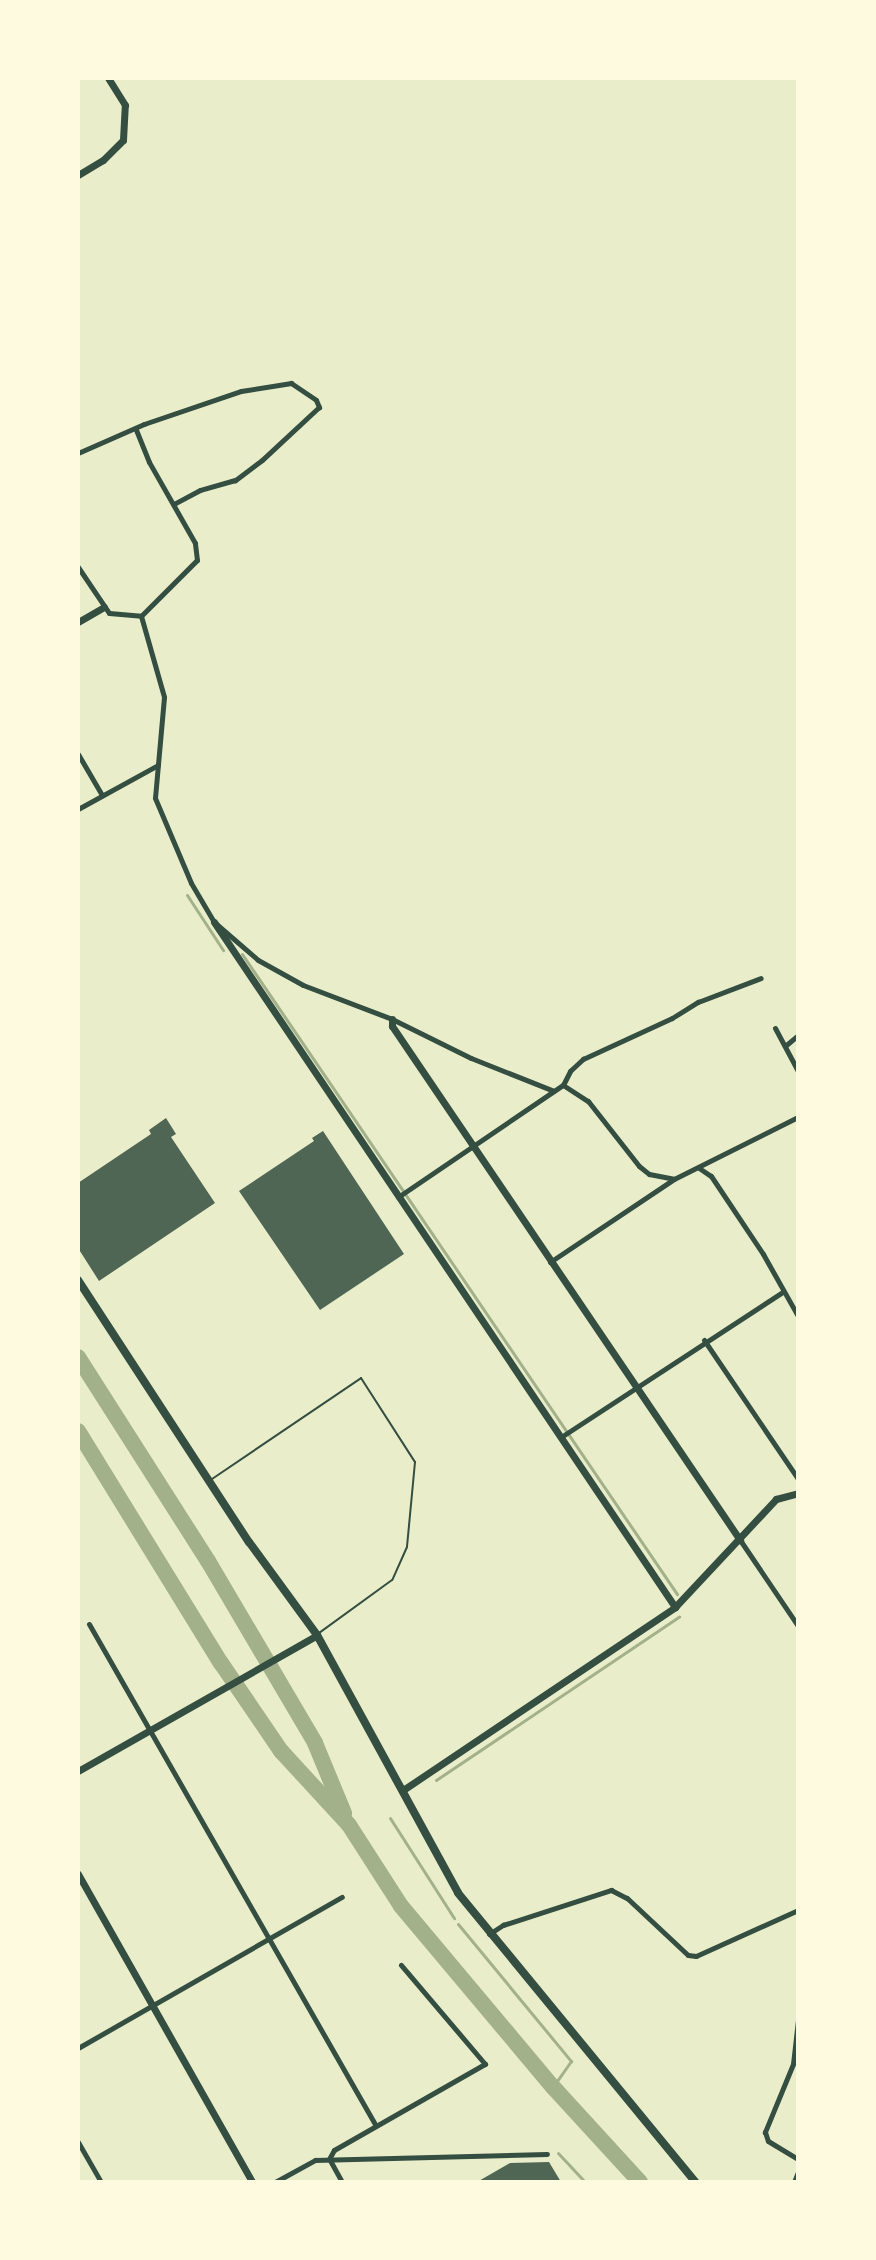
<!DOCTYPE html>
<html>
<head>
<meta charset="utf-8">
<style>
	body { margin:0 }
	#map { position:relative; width:876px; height:2260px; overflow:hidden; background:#e9edc9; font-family:"Fira Sans Condensed",sans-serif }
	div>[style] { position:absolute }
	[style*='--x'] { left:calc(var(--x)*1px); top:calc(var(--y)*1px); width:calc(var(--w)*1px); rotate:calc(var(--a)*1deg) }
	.stream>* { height:3px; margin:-1.5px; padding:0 1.5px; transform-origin:1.5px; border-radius:1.5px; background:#a3b18a }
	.river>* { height:16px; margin:-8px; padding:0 8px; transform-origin:8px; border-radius:8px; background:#a3b18a }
	.building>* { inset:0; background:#4f6655 }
	.service>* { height:2px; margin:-1px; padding:0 1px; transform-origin:1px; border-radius:1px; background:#344e41 }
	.minor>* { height:5px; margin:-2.5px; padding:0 2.5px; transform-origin:2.5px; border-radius:2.5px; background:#344e41 }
	.tertiary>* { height:7px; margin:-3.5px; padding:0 3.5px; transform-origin:3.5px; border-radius:3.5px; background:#344e41 }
	.primary>* { height:8px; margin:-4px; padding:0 4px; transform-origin:4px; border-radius:4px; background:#344e41 }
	span { translate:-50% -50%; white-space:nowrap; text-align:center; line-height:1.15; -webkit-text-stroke:5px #fefae0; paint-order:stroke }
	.frame { position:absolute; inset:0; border:80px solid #fefae0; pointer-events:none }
</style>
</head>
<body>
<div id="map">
	<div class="stream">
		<i style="--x:187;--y:895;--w:66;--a:56.8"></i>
		<i style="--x:242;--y:954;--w:774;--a:55.8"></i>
		<i style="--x:436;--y:1780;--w:293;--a:-33.9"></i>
		<i style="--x:390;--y:1818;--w:119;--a:57.4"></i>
		<i style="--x:458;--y:1924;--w:178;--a:50.5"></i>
		<i style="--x:571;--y:2061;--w:32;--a:125"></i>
		<i style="--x:558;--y:2153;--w:40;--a:47"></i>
	</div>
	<div class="river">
		<i style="--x:78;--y:1357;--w:242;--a:57.5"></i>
		<i style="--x:208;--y:1561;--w:211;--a:59.5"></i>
		<i style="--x:315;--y:1743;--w:76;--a:67.5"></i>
		<i style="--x:78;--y:1431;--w:273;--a:58.4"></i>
		<i style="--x:221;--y:1663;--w:107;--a:55.7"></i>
		<i style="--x:281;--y:1751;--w:100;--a:47.4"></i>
		<i style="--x:349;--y:1825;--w:96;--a:57.3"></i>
		<i style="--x:401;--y:1906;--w:236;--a:50"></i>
		<i style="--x:553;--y:2087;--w:129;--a:47.5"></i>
	</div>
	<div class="building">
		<i style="clip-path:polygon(166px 1118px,176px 1134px,171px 1137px,215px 1203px,99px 1281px,78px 1248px,78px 1183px,151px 1134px,149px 1130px)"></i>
		<i style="clip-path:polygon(323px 1131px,404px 1254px,320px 1310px,239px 1191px,314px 1141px,312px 1138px)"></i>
		<i style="clip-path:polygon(549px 2162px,561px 2182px,477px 2182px,510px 2163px)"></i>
	</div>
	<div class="service">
		<i style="--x:212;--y:1479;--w:180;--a:-34.1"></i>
		<i style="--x:361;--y:1378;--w:100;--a:57.3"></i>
		<i style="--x:415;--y:1462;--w:85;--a:95.4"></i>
		<i style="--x:407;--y:1547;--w:36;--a:114"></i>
		<i style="--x:392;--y:1580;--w:90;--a:144"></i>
	</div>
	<div class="minor">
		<i style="--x:78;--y:453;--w:72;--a:-23.7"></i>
		<i style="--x:144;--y:424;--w:102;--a:-18.8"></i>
		<i style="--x:241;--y:391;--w:51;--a:-9.1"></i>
		<i style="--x:291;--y:383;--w:30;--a:34"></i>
		<i style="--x:316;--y:400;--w:8;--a:67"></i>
		<i style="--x:319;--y:407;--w:78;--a:137.1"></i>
		<i style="--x:262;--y:460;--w:34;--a:143"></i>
		<i style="--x:235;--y:480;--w:36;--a:164"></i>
		<i style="--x:200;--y:490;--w:30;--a:152"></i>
		<i style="--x:78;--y:567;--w:55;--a:56"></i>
		<i style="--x:109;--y:613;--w:32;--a:5"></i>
		<i style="--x:141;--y:616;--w:79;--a:-45"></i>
		<i style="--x:197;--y:560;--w:17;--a:-97"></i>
		<i style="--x:195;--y:543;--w:93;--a:-119.6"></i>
		<i style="--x:149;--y:462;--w:35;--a:-112"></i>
		<i style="--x:141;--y:616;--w:84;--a:74.1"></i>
		<i style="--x:164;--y:697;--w:101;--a:95.1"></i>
		<i style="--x:155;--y:798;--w:92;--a:67"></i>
		<i style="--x:191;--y:883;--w:45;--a:59.5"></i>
		<i style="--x:214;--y:922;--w:58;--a:40.8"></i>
		<i style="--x:258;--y:960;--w:51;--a:29.1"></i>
		<i style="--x:303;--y:985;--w:95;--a:20.9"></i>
		<i style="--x:392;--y:1019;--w:88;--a:26.3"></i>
		<i style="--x:471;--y:1058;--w:89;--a:21.7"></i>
		<i style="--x:78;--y:754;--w:48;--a:59.7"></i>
		<i style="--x:78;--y:809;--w:91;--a:-28.8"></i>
		<i style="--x:775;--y:1028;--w:49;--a:61.9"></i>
		<i style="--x:785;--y:1046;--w:17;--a:-40"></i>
		<i style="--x:563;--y:1085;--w:30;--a:33"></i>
		<i style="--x:588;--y:1101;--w:83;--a:51.9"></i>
		<i style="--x:639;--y:1166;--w:13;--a:39"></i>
		<i style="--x:649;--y:1174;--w:25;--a:11"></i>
		<i style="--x:674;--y:1179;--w:139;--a:-26.6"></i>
		<i style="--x:699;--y:1168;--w:14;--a:34"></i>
		<i style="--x:711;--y:1176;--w:94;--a:56.3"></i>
		<i style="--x:763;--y:1254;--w:71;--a:60.6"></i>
		<i style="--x:398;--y:1197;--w:199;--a:-34.2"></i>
		<i style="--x:563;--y:1085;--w:16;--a:-63"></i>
		<i style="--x:570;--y:1071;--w:18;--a:-43"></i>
		<i style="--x:583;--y:1059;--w:98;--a:-24.7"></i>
		<i style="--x:672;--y:1018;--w:31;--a:-32"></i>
		<i style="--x:698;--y:1002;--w:67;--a:-20.9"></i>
		<i style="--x:550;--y:1262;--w:149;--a:-33.8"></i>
		<i style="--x:704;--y:1340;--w:168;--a:55.9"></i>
		<i style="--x:561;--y:1437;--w:265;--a:-33.2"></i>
		<i style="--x:740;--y:1540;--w:104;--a:56"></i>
		<i style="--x:89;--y:1624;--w:578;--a:60.24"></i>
		<i style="--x:489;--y:1934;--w:17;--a:-33"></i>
		<i style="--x:503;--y:1925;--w:114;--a:-18"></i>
		<i style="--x:611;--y:1890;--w:18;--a:27"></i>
		<i style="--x:627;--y:1898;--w:83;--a:43.1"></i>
		<i style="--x:688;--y:1955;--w:8;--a:7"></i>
		<i style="--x:696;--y:1956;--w:112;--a:-24.3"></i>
		<i style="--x:798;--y:2020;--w:44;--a:96.5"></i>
		<i style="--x:793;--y:2064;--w:74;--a:112.4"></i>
		<i style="--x:765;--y:2132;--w:9;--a:72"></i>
		<i style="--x:768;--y:2141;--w:35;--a:31"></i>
		<i style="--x:78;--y:2048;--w:304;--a:-29.8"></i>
		<i style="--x:78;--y:2142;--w:46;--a:60.1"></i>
		<i style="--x:275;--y:2182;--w:46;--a:-28.8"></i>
		<i style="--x:315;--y:2160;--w:232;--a:-1.5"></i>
		<i style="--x:342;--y:2182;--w:26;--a:-119"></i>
		<i style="--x:329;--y:2159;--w:10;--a:-61"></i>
		<i style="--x:334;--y:2150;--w:174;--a:-29.7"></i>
		<i style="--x:485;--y:2064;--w:130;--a:-130.3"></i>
		<i style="--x:794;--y:2182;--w:11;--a:-68"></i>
	</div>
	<div class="tertiary">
		<i style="--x:78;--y:175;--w:29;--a:-31"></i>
		<i style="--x:103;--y:160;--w:28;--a:-45"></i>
		<i style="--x:123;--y:140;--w:35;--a:-87"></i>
		<i style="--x:125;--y:105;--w:32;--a:-122"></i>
		<i style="--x:78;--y:622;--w:30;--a:-30"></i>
		<i style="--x:214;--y:922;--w:826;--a:56.06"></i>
		<i style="--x:392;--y:1019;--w:7;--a:90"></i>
		<i style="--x:392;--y:1026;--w:621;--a:55.9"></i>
		<i style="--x:78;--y:1771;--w:275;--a:-29.6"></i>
		<i style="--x:403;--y:1790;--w:328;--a:-33.9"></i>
		<i style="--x:675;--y:1607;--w:148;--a:-46.9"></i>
		<i style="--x:776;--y:1499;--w:23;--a:-15"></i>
		<i style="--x:78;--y:1874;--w:354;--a:60.5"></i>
	</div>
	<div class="primary">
		<i style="--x:78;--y:1280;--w:313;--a:56.9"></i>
		<i style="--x:249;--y:1542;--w:115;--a:53.8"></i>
		<i style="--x:317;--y:1635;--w:294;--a:61.3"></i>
		<i style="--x:458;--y:1893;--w:374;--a:50.6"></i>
	</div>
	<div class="frame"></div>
</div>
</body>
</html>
